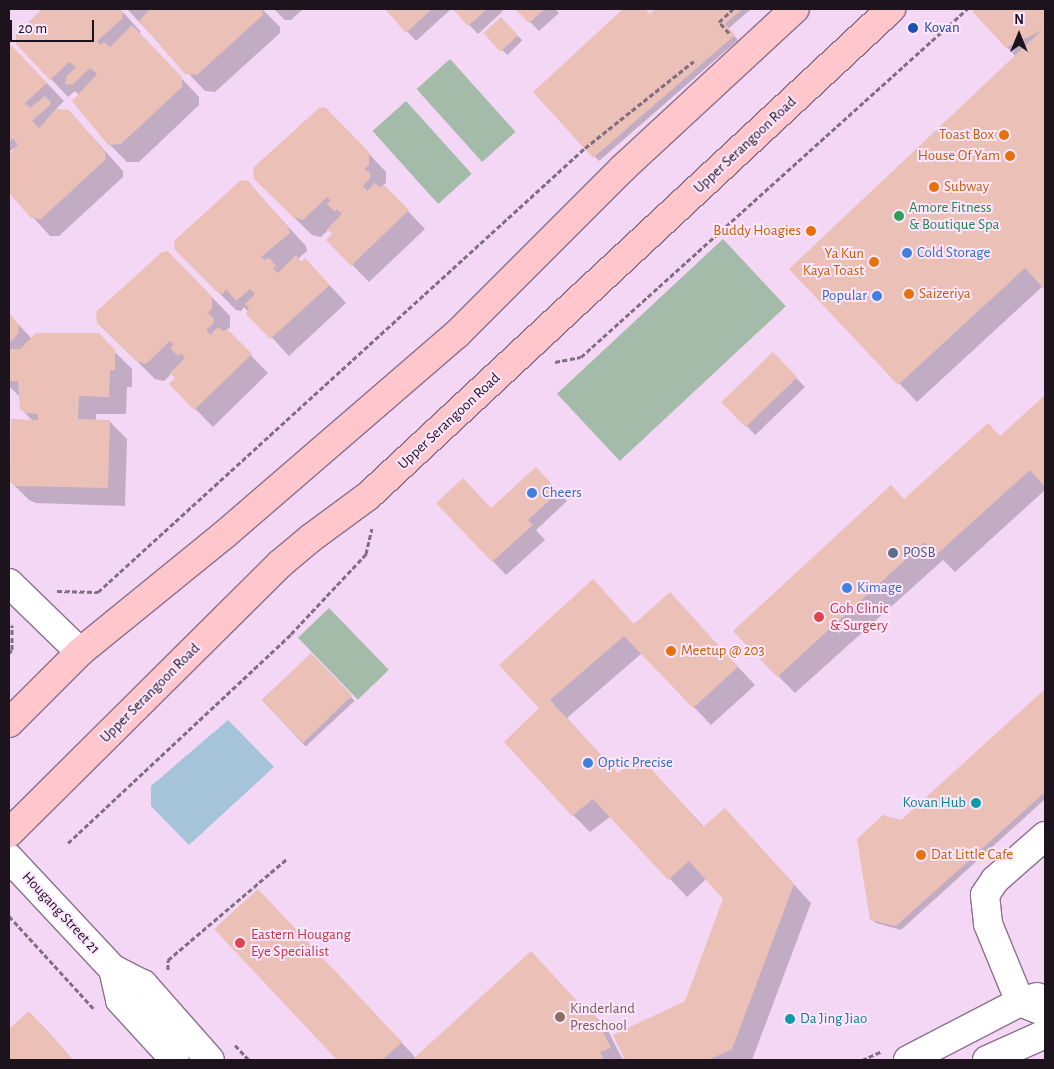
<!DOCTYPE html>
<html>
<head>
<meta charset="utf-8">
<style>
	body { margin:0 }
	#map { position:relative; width:1054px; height:1069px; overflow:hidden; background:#f3d7f5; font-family:"Alegreya Sans",sans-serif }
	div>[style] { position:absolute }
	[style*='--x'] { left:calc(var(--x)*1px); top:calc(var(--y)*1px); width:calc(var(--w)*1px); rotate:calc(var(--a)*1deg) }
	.green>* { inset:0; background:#a4bbaa; transform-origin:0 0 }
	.water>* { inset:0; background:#a5c4da }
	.shadow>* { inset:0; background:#0003; transform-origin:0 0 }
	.building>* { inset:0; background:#eac0b7; transform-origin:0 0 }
	.path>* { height:3px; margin-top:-1.5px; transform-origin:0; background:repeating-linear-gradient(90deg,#806e81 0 5px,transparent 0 7.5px) }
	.roads { filter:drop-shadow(1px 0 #8b728d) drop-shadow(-1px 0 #8b728d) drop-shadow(0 1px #8b728d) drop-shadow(0 -1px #8b728d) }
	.minor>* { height:28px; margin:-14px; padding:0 14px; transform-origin:14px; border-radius:14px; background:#fff }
	.major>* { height:28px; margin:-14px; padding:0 14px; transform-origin:14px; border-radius:14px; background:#ffc7cc }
	.dots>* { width:14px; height:14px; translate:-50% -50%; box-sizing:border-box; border:2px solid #fde6fe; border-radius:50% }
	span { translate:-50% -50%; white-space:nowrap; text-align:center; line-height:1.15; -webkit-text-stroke:4px #fde6fe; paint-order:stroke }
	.transit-label { font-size:15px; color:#164399 }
	.left { translate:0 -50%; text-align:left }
	.food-label { font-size:15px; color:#c56008 }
	.right { translate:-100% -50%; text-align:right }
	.street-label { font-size:15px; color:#1c131d }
	.leisure-label { font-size:15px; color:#27864d }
	.shop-label { font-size:15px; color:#366cbe }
	.service-label { font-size:15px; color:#4e5e75 }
	.health-label { font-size:15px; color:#be3a42 }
	.culture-label { font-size:15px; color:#0d838f }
	.education-label { font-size:15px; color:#785e54 }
	.frame { position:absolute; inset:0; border:10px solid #1c131d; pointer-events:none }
	.north { position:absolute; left:994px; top:10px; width:50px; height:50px; -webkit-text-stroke:4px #fde6fe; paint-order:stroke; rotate:0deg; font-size:14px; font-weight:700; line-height:20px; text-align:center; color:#1c131d }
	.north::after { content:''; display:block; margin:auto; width:18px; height:22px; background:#1c131d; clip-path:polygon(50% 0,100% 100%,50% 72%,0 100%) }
	.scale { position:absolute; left:10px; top:20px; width:84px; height:22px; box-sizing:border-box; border:2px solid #1c131d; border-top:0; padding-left:6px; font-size:15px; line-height:18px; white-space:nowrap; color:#1c131d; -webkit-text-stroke:4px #fde6fe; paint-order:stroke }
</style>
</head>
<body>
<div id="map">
	<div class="green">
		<i style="left:450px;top:59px;width:98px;height:45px;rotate:48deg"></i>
		<i style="left:406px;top:101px;width:98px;height:45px;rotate:48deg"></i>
		<i style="left:723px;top:239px;width:92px;height:227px;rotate:47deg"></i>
		<i style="left:329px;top:608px;width:86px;height:43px;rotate:46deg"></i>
	</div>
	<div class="water">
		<i style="clip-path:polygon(228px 720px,274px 767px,189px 845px,151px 806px,151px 786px)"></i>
	</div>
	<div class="shadow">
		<i style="clip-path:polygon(44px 9px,120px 9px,140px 31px,140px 34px,199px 97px,199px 105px,139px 162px,127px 162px,109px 144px,79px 95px,75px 91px,68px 97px,51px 79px,17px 34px)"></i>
		<i style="clip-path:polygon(127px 9px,262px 9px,280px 27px,280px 33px,215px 92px,205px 91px)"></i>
		<i style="clip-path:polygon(274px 9px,303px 9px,291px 20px,285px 20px)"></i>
		<i style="clip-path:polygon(387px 9px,451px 9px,416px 41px)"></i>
		<i style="clip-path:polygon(454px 9px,501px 9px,503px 11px,478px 34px)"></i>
		<i style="clip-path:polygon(517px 9px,555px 9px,559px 13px,539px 31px)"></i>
		<i style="clip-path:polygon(625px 9px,643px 9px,650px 16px,657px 9px,751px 9px,728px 29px,738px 40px,599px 161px,535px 92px)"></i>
		<i style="clip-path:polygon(977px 9px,1045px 9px,1045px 288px,1043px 286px,917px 402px,791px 269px,1016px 57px,974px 11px)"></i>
		<i style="left:501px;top:19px;width:30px;height:21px;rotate:45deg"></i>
		<i style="clip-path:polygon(9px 47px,12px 47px,64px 101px,56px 109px,69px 111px,123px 171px,123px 177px,59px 236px,50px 236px,9px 191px,9px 156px,15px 149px,14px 148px,9px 152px)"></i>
		<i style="clip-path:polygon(343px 126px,386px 172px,386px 183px,383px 185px,425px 229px,369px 282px,328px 240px,334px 234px,329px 229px,321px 237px,312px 235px,255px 179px)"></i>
		<i style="clip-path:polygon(247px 182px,306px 246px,307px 251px,298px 259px,323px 278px,346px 303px,289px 356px,244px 307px,241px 311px,236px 310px,176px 249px)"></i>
		<i style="clip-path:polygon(186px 270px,230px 316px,230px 327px,226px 330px,268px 373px,213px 427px,171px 384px,177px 378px,172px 373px,164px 381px,155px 379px,98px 323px)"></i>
		<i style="clip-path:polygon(9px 314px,32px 339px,98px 335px,132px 369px,132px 387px,127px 387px,126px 414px,96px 414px,96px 421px,109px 421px,127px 439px,125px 506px,36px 503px,29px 500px,11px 482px,33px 421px,21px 409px,20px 397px,9px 386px)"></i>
		<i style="left:773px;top:354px;width:46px;height:69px;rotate:46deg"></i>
		<i style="clip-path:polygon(1045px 397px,1045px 490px,955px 572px,943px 560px,795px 693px,778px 676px,905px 500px,1001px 437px)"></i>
		<i style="clip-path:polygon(545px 477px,567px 501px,536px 530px,545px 540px,506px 575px,438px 503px,492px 509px)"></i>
		<i style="clip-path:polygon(670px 594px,755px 685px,711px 725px,642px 653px,567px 718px,618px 774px,639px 757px,704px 827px,742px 828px,811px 903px,752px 1060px,626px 1060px,615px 1035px,686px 1002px,724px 899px,706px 879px,687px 897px,611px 816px,590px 832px,573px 815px,541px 708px,501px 665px,634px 625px)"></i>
		<i style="left:311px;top:654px;width:64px;height:67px;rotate:47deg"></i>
		<i style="clip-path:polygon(1045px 691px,1045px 799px,901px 930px,876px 923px,871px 919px,902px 821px)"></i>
		<i style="clip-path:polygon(275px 908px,416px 1058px,594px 1015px,607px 1029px,623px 1060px,338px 1060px,216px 929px)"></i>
		<i style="clip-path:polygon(29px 1013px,43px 1026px,73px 1060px,9px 1060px,9px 1031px)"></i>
	</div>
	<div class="building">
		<i style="clip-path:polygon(42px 9px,120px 9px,123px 12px,122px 19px,97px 41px,100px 45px,104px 42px,110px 47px,132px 25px,182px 77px,182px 87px,121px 144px,108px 145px,72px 101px,97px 74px,90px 68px,73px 84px,68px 85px,65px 83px,66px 77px,76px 67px,69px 62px,50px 80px,16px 44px,16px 34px)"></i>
		<i style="clip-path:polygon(150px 9px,262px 9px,263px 15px,197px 75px,185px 74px,139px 21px)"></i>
		<i style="clip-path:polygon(385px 9px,432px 9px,406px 33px)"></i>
		<i style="clip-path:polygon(453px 9px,487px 9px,468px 26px)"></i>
		<i style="clip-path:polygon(515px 9px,545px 9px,529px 23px)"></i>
		<i style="clip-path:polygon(623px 9px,645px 9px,650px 14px,655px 9px,742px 9px,725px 24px,735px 35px,593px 158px,533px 92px)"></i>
		<i style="clip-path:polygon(975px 9px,1045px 9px,1045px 290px,1025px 268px,898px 385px,789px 269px,1042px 30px,1006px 48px,972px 11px)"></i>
		<i style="left:501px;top:17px;width:25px;height:24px;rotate:47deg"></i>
		<i style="clip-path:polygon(9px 46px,12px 46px,47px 83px,25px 103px,30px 108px,45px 96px,51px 102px,49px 106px,32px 121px,39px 128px,56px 109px,69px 110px,105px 152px,106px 159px,41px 219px,31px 218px,9px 193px,9px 154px,18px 145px,13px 138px,9px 142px)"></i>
		<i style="clip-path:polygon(325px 107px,369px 152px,369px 165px,364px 169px,370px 173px,370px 178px,363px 186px,367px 191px,375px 183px,379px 187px,384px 185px,409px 210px,351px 266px,326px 240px,332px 234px,327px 229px,342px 214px,337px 209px,335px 212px,327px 204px,330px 200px,327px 197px,303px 220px,293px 217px,254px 179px,253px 168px,319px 108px)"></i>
		<i style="clip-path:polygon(241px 180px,248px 181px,288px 227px,290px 233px,261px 257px,265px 260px,269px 258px,276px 266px,273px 268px,278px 273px,296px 255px,301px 262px,305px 258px,330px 285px,270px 339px,246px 314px,249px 308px,245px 304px,255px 294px,250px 289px,236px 301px,226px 289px,223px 294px,217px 292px,175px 250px,174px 241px)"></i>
		<i style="clip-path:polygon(168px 251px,212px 297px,212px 309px,207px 313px,213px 317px,214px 323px,206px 330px,210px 335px,218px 327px,223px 331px,227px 329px,252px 354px,194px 410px,169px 384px,175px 378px,170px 373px,185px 358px,181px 353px,178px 356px,171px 349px,173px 344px,170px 341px,146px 364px,136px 361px,97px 323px,96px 312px,162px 252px)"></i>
		<i style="clip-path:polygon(9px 314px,19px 325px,18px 334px,9px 343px)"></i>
		<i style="clip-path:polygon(36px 333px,99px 333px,115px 350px,115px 370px,110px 370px,109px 397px,79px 396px,78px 419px,110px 420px,108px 488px,17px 486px,10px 482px,11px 419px,38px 420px,38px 414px,26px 413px,20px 409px,18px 381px,9px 381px,9px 349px,20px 349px)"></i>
		<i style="left:773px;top:352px;width:35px;height:72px;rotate:46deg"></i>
		<i style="clip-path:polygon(1045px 395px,1045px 482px,1043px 485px,1030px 470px,936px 555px,925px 542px,777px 677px,733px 631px,891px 485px,904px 499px,988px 423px,1000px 436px)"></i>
		<i style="clip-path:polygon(536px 467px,559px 492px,528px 520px,533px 525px,492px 562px,436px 503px,463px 478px,491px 508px)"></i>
		<i style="clip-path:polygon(593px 579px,634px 624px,670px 592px,738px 667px,693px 708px,624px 636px,550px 700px,618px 773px,639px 755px,703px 827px,725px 808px,794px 884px,732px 1049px,708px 1060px,625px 1060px,613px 1035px,685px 1001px,723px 899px,689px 861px,668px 880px,593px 799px,572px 816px,504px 742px,539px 708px,499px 665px)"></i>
		<i style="left:311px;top:653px;width:59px;height:68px;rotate:46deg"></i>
		<i style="clip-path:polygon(1045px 689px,1045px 792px,896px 926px,870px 920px,857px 839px,883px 815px,901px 820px)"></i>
		<i style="clip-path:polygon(258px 889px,402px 1042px,382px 1060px,337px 1060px,214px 929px)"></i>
		<i style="clip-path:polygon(531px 951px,589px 1014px,594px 1013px,611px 1048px,600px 1052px,604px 1060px,412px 1060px)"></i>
		<i style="clip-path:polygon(29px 1011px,73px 1060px,9px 1060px,9px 1029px)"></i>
	</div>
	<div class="path">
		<i style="--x:729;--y:33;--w:15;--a:-132"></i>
		<i style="--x:719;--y:22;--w:19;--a:-43"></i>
		<i style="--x:555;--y:362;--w:26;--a:-11"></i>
		<i style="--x:581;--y:357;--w:520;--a:-42.04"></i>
		<i style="--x:57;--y:591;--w:41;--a:1.4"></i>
		<i style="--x:98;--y:592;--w:659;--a:-42.36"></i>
		<i style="--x:585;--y:148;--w:139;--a:-38.6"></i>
		<i style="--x:9;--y:653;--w:4;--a:-45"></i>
		<i style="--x:12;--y:650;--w:25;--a:-90"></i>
		<i style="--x:68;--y:843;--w:306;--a:-43.1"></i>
		<i style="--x:291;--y:634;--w:110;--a:-46.8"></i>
		<i style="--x:366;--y:554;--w:26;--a:-77"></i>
		<i style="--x:9;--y:916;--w:125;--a:47.6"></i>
		<i style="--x:168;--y:970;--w:10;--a:-90"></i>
		<i style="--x:168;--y:960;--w:157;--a:-40.4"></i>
		<i style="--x:235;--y:1045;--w:21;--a:47"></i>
		<i style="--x:862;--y:1060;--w:22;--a:-24"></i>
	</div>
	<div class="roads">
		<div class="minor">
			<i style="--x:9;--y:583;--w:99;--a:44.2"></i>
			<i style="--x:1045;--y:836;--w:67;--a:138.7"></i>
			<i style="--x:995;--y:880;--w:18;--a:124"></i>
			<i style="--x:985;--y:895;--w:29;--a:84"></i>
			<i style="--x:988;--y:924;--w:84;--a:67.7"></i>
			<i style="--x:1020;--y:1002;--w:27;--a:22"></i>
			<i style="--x:9;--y:858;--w:152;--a:46.9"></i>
			<i style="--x:113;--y:969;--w:34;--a:27"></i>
			<i style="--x:143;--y:984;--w:101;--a:48.6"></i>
			<i style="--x:113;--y:969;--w:32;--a:77"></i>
			<i style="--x:120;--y:1000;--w:81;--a:47.5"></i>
			<i style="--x:908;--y:1060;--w:126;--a:-27.4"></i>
			<i style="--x:1020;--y:1002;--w:18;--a:-16"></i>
			<i style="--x:987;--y:1060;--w:64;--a:-24.1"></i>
		</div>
		<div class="major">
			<i style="--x:9;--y:723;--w:100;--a:-45"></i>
			<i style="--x:80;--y:652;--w:186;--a:-39.1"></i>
			<i style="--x:224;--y:535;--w:308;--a:-40.8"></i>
			<i style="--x:457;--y:334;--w:235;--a:-45"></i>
			<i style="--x:623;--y:168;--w:234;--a:-42.8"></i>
			<i style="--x:9;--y:833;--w:382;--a:-44.8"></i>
			<i style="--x:280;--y:564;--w:40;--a:-40"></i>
			<i style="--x:311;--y:538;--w:71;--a:-36.4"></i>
			<i style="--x:368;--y:496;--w:715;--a:-42.96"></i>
		</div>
	</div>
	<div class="dots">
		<i style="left:913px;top:28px;background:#1a4fb4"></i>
		<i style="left:1004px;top:135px;background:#e8710a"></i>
		<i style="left:1010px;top:156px;background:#e8710a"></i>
		<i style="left:934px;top:187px;background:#e8710a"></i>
		<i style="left:899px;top:216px;background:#2e9e5b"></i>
		<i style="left:811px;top:231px;background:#e8710a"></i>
		<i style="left:907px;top:253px;background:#3f7fe0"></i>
		<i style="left:874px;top:262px;background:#e8710a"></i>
		<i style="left:909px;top:294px;background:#e8710a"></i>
		<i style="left:877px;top:296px;background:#3f7fe0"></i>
		<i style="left:532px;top:493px;background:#3f7fe0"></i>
		<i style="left:893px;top:553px;background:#5c6f8a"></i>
		<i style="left:847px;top:588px;background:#3f7fe0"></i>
		<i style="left:819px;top:617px;background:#e0444e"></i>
		<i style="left:671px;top:651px;background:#e8710a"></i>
		<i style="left:588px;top:763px;background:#3f7fe0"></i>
		<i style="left:976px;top:803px;background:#0f9aa8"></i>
		<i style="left:921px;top:855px;background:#e8710a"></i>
		<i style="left:240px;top:943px;background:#e0444e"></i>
		<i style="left:560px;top:1017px;background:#8d6e63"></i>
		<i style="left:790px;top:1019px;background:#0f9aa8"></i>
	</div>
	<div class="transit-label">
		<span class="left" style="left:924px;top:28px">Kovan</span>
	</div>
	<div class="food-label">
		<span class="right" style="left:994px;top:135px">Toast Box</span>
		<span class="right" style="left:1000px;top:156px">House Of Yam</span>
		<span class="left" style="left:944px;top:187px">Subway</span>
		<span class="right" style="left:801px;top:231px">Buddy Hoagies</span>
		<span class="right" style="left:864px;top:262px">Ya Kun<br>Kaya Toast</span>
		<span class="left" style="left:919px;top:294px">Saizeriya</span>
		<span class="left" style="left:681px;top:651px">Meetup @ 203</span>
		<span class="left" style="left:931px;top:855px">Dat Little Cafe</span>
	</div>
	<div class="street-label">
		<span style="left:745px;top:145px;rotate:-43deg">Upper Serangoon Road</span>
		<span style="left:449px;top:421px;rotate:-43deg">Upper Serangoon Road</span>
		<span style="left:150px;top:693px;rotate:-45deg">Upper Serangoon Road</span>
		<span style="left:61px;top:913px;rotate:47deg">Hougang Street 21</span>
	</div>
	<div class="leisure-label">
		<span class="left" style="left:909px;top:216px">Amore Fitness<br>&amp; Boutique Spa</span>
	</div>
	<div class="shop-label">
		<span class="left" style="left:917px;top:253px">Cold Storage</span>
		<span class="right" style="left:867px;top:296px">Popular</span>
		<span class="left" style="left:542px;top:493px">Cheers</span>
		<span class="left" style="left:857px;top:588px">Kimage</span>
		<span class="left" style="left:598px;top:763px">Optic Precise</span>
	</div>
	<div class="service-label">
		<span class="left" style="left:903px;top:553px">POSB</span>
	</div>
	<div class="health-label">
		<span class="left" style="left:830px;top:617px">Goh Clinic<br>&amp; Surgery</span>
		<span class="left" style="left:251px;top:943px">Eastern Hougang<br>Eye Specialist</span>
	</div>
	<div class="culture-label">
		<span class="right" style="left:966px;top:803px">Kovan Hub</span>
		<span class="left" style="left:800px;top:1019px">Da Jing Jiao</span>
	</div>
	<div class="education-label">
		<span class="left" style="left:570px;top:1017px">Kinderland<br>Preschool</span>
	</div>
	<div class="frame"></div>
	<div class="north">N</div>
	<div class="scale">20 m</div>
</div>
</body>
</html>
